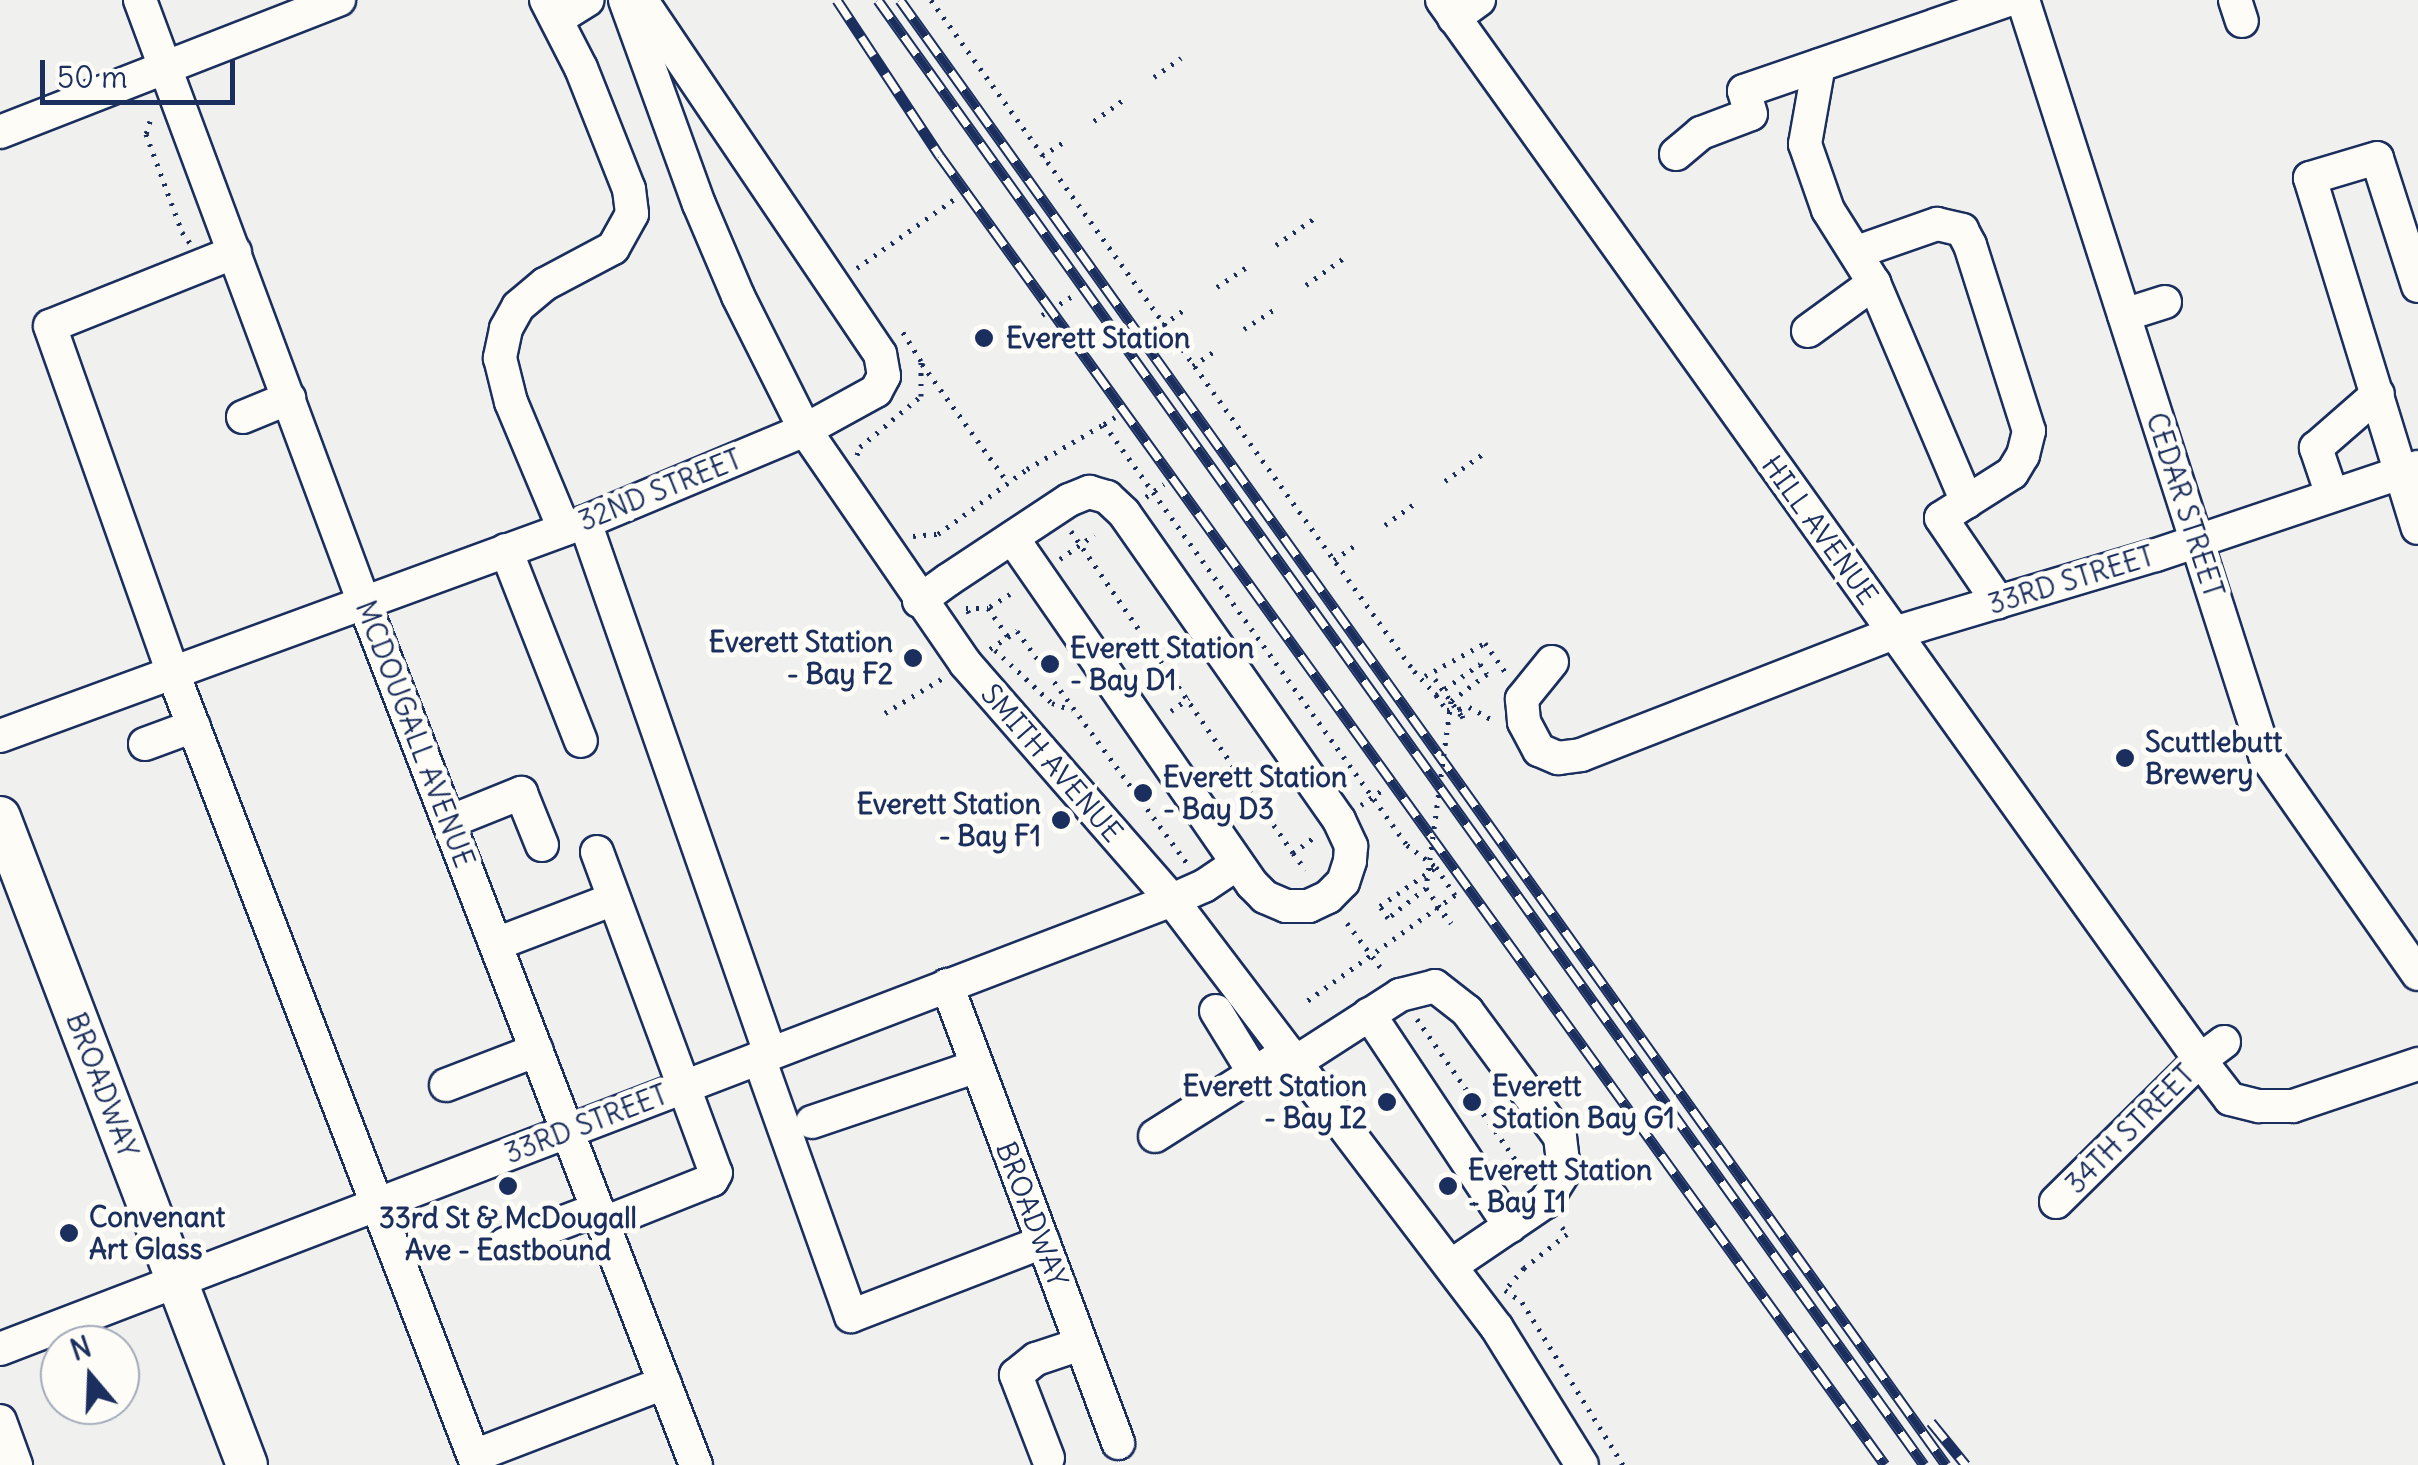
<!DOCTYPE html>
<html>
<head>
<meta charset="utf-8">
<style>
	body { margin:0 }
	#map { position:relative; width:2418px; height:1465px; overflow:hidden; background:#f0f0ee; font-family:Delius,sans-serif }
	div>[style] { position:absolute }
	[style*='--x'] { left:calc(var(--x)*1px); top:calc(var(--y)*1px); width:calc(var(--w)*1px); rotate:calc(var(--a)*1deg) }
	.path>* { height:5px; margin-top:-2.5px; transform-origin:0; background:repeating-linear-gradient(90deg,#1b2f5e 0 2.5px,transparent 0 10.5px) }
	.roads { filter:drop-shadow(2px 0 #1b2f5e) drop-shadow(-2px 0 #1b2f5e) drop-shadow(0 2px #1b2f5e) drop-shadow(0 -2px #1b2f5e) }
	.minor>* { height:32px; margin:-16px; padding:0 16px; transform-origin:16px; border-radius:16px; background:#fdfcf7 }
	.major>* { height:40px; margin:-20px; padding:0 20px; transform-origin:20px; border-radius:20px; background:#fdfcf7 }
	.rail>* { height:11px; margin-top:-5.5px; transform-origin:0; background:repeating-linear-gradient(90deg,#fdfcf7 0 22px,#1b2f5e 0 44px); box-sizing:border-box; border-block:2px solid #1b2f5e }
	.path-bridge>* { height:5px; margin-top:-2.5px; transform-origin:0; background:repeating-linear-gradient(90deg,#1b2f5e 0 2.5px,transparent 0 10.5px) }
	.dots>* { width:28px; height:28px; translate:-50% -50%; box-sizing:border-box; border:5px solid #fdfcf7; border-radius:50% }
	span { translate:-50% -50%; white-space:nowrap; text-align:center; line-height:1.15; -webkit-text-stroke:10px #fdfcf7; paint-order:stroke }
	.poi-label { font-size:28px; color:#1b2f5e; font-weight:700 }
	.left { translate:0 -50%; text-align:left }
	.right { translate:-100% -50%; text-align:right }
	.street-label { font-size:28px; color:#1b2f5e }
	.north { position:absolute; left:40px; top:1325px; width:100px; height:100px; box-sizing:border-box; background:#fdfcf7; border:2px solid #a3aaba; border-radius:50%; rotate:341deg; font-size:28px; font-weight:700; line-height:40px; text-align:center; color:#1b2f5e }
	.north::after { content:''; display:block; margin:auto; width:35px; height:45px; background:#1b2f5e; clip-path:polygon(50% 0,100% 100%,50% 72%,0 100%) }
	.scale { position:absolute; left:40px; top:60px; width:195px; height:45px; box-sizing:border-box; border:5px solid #1b2f5e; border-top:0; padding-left:12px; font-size:30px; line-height:35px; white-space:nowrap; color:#1b2f5e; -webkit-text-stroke:8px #fdfcf7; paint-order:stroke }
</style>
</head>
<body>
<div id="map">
	<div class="path">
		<i style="--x:931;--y:0;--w:827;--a:54.25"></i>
		<i style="--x:1414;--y:671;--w:33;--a:47"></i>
		<i style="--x:1436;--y:695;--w:54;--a:-35.2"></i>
		<i style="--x:1480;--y:664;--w:12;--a:55"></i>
		<i style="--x:1487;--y:674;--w:45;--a:143.1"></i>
		<i style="--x:1154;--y:77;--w:33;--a:-35"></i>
		<i style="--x:150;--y:121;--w:14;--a:107"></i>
		<i style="--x:146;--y:134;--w:104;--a:69.8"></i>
		<i style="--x:182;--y:232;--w:14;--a:54"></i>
		<i style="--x:1094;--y:121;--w:41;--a:-36"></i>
		<i style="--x:1042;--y:156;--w:27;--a:-33"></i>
		<i style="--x:1276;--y:245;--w:52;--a:-34.9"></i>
		<i style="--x:857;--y:268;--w:121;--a:-35.3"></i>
		<i style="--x:1306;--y:285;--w:52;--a:-35.5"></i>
		<i style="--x:1217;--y:287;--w:37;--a:-34"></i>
		<i style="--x:1042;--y:315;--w:39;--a:-32"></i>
		<i style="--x:1163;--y:325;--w:29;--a:-36"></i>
		<i style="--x:1244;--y:329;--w:40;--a:-32.9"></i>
		<i style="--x:922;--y:364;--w:147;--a:54.1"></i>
		<i style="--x:1193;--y:366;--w:28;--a:-35"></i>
		<i style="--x:1104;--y:424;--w:13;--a:-32"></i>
		<i style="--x:857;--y:455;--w:9;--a:-69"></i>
		<i style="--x:860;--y:447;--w:80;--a:-39.9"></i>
		<i style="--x:921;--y:396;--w:35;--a:-90"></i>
		<i style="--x:921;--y:361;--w:40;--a:-122"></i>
		<i style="--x:1445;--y:481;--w:52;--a:-35.5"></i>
		<i style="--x:1146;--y:497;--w:22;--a:-36"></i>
		<i style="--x:1385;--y:525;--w:41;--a:-36"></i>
		<i style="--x:1071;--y:531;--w:391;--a:55.4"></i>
		<i style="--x:1293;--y:853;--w:25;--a:-37"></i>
		<i style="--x:913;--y:536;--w:25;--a:-5"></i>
		<i style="--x:938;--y:534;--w:110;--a:-36.1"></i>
		<i style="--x:1027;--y:469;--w:89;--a:-30.3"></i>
		<i style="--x:1104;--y:424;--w:519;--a:54.26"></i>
		<i style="--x:1407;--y:845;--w:36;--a:37"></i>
		<i style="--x:1436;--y:867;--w:34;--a:56"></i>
		<i style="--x:1455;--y:895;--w:187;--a:144.4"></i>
		<i style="--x:1060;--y:559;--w:42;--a:-35.2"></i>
		<i style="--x:1334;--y:560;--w:28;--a:-35"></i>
		<i style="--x:1010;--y:594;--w:26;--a:148"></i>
		<i style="--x:988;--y:608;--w:35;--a:55"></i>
		<i style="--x:1008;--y:637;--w:11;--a:-34"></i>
		<i style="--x:1017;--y:631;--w:290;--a:53.8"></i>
		<i style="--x:969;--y:613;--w:6;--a:-121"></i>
		<i style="--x:966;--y:608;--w:22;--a:0"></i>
		<i style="--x:990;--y:649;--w:22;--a:-34"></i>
		<i style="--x:995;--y:650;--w:78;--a:42.9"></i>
		<i style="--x:1052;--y:703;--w:21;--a:19"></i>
		<i style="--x:1425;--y:676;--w:68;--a:-28.8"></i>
		<i style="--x:1485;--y:643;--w:38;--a:55"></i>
		<i style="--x:1436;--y:695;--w:19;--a:54"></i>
		<i style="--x:1447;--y:710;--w:12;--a:-5"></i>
		<i style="--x:1171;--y:711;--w:22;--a:-36"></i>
		<i style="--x:885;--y:713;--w:68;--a:-31.1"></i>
		<i style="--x:1463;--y:718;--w:10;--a:-114"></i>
		<i style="--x:1459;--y:709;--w:10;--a:-11"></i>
		<i style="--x:1469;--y:707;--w:29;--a:29"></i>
		<i style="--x:1361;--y:805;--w:29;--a:-35"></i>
		<i style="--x:1293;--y:853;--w:21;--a:53"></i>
		<i style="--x:1426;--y:888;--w:48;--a:141.7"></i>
		<i style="--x:1388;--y:918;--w:14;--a:-124"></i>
		<i style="--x:1380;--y:906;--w:68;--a:-34.9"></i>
		<i style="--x:1436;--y:907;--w:22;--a:47"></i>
		<i style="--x:1347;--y:923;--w:61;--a:52.9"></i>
		<i style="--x:1417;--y:1019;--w:192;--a:55"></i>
		<i style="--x:1562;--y:1227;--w:9;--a:54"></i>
		<i style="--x:1567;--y:1234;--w:55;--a:141.7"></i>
		<i style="--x:1524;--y:1268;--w:29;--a:131"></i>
		<i style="--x:1505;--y:1290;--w:21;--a:35"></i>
		<i style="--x:1522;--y:1302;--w:192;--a:58.2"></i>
	</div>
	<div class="roads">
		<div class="minor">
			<i style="--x:140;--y:0;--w:643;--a:69.62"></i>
			<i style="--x:364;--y:603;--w:924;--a:68.94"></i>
			<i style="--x:546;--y:0;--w:76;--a:62.8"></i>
			<i style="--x:581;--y:68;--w:130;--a:68.4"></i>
			<i style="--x:629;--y:189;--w:25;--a:83"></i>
			<i style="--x:632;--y:214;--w:39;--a:119"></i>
			<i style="--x:613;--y:248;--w:77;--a:152.1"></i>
			<i style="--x:545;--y:284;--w:35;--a:140"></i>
			<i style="--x:518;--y:307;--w:25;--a:119"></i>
			<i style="--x:506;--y:329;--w:30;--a:102"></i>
			<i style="--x:500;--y:358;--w:45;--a:76"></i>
			<i style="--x:511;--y:402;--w:138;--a:67.3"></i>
			<i style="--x:625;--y:0;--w:217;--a:70.1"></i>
			<i style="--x:699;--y:204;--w:100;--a:67"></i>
			<i style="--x:738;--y:296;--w:150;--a:63.4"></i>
			<i style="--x:805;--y:430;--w:284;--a:55.5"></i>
			<i style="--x:966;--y:664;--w:313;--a:48.9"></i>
			<i style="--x:1172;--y:900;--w:537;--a:52.79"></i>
			<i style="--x:1497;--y:1328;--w:161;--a:58.2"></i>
			<i style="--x:1442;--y:0;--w:1303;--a:54.43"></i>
			<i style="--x:2200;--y:1060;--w:30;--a:-37"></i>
			<i style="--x:2023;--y:0;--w:793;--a:72.23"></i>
			<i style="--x:2265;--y:755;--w:267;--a:55.1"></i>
			<i style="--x:2235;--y:0;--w:22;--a:72"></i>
			<i style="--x:1454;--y:18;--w:31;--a:-36"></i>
			<i style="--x:557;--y:19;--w:36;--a:-32"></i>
			<i style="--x:0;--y:132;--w:364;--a:-21.3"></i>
			<i style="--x:1676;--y:154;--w:33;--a:-40"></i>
			<i style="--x:1701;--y:133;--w:53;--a:-20.8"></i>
			<i style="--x:1751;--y:114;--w:24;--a:-107"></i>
			<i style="--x:1744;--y:91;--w:279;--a:-19"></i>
			<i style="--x:235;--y:252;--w:199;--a:158.2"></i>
			<i style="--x:50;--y:326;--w:368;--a:70.5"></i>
			<i style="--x:173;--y:673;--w:848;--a:69"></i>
			<i style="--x:1857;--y:252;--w:85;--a:-19.3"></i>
			<i style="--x:1937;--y:224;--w:26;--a:13"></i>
			<i style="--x:1962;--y:230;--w:17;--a:62"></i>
			<i style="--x:1970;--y:245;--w:195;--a:72.4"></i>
			<i style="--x:2029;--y:431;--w:25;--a:104"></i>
			<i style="--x:2023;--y:455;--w:21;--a:121"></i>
			<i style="--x:2012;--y:473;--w:84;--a:147.6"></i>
			<i style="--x:1941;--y:518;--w:102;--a:55.8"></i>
			<i style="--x:1874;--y:283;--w:238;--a:67"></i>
			<i style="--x:2418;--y:286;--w:134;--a:-107.8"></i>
			<i style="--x:2377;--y:158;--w:70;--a:163.4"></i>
			<i style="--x:2310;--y:178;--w:366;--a:72.9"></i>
			<i style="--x:2124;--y:315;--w:43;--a:-17.6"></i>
			<i style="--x:1808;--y:331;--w:82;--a:-36"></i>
			<i style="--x:1874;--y:283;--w:86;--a:-122.2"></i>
			<i style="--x:1828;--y:210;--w:70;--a:-109.2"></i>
			<i style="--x:1805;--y:144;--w:80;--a:-80"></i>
			<i style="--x:243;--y:417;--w:50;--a:-22.4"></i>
			<i style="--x:2332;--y:495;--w:50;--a:-108.8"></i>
			<i style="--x:2316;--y:448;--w:82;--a:-41.1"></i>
			<i style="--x:585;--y:522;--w:562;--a:70.79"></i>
			<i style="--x:506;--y:550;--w:205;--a:68.6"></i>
			<i style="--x:919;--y:601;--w:36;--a:-36"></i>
			<i style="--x:948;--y:580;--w:145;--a:-33.5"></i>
			<i style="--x:1069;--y:500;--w:22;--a:-22"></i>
			<i style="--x:1089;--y:492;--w:19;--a:16"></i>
			<i style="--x:1107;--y:497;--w:23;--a:43"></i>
			<i style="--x:1124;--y:513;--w:375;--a:55"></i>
			<i style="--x:1339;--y:820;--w:29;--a:65"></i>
			<i style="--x:1351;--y:846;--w:15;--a:94"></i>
			<i style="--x:1350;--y:861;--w:22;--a:108"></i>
			<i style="--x:1343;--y:882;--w:21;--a:135"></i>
			<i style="--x:1328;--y:897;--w:21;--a:155"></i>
			<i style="--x:1309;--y:906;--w:23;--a:180"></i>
			<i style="--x:1286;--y:906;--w:23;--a:-157"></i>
			<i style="--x:1265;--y:897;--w:18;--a:-135"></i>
			<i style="--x:1252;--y:884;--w:421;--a:-124.7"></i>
			<i style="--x:1552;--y:662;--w:48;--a:129"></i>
			<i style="--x:1522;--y:699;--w:23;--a:85"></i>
			<i style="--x:1524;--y:722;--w:32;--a:62"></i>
			<i style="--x:1539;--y:750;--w:21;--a:23"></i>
			<i style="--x:1558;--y:758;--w:23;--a:-7"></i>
			<i style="--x:1581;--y:755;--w:336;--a:-21.3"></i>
			<i style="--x:1894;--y:633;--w:273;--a:-16.6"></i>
			<i style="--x:2156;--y:555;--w:276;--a:-18.6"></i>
			<i style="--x:0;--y:736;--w:623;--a:-20.09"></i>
			<i style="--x:585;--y:522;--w:238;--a:-22.7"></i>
			<i style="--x:805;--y:430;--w:81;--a:-28.8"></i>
			<i style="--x:876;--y:391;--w:17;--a:-62"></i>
			<i style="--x:884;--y:376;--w:22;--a:-100"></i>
			<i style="--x:880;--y:354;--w:427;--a:-124"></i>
			<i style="--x:145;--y:744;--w:52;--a:-20.2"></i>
			<i style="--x:449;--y:822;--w:78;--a:-21.9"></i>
			<i style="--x:521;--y:793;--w:56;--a:68"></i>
			<i style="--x:597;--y:852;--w:342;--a:69.7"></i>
			<i style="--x:716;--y:1173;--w:8;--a:120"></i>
			<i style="--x:712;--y:1180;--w:116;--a:158.3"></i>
			<i style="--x:496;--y:944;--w:126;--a:-20.9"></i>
			<i style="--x:947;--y:985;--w:489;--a:69.5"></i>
			<i style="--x:1216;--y:1011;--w:73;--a:58.5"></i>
			<i style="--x:1369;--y:1014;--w:255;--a:56.4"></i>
			<i style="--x:759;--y:1058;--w:274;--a:70.4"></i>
			<i style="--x:851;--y:1316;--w:206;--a:-21.1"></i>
			<i style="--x:1296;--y:1062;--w:124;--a:-32.8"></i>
			<i style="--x:1400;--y:995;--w:36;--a:-14"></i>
			<i style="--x:1435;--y:986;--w:41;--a:38"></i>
			<i style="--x:1467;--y:1011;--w:157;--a:53.6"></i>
			<i style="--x:1560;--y:1137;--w:35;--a:83"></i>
			<i style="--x:1564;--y:1172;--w:36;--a:122"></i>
			<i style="--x:1545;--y:1202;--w:114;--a:145.8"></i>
			<i style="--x:446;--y:1085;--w:97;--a:-21"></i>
			<i style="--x:812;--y:1122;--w:174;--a:-18.7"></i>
			<i style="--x:1155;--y:1136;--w:157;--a:-32.3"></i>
			<i style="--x:2056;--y:1202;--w:202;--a:-44.6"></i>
			<i style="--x:2200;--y:1060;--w:49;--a:52.4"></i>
			<i style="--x:2230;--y:1099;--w:30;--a:14"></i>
			<i style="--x:2259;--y:1106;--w:34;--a:0"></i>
			<i style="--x:2293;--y:1106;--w:132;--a:-18.6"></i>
			<i style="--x:505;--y:1244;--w:99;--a:-20.6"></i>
			<i style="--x:0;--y:1349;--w:1255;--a:-20.96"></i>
			<i style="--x:1172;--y:900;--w:35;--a:-24"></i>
			<i style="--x:1204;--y:886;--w:40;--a:-34"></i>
			<i style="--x:0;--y:1421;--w:47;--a:70"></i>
			<i style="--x:474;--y:1456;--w:204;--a:-21"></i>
			<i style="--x:1048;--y:1458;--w:89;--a:-111.1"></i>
			<i style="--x:1016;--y:1375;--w:26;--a:-39"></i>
			<i style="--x:1036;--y:1359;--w:47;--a:-18.4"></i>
		</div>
		<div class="major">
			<i style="--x:0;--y:817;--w:693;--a:69.13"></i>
		</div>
	</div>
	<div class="rail">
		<i style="--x:837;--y:0;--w:187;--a:56.6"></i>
		<i style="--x:940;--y:156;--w:1614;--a:54.17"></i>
		<i style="--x:878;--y:0;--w:1800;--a:54.47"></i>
		<i style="--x:900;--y:0;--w:1800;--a:54.47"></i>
		<i style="--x:1931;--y:1422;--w:55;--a:50.9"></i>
	</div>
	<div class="path-bridge">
		<i style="--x:1435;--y:679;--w:48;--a:54.3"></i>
		<i style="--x:1451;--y:701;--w:189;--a:97.6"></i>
		<i style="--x:1426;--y:888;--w:43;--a:54.5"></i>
	</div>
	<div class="dots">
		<i style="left:984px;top:338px;background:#1b2f5e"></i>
		<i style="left:913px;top:658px;background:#1b2f5e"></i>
		<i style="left:1050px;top:664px;background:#1b2f5e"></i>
		<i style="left:2125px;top:758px;background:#1b2f5e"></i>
		<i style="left:1143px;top:793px;background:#1b2f5e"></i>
		<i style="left:1061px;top:820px;background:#1b2f5e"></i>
		<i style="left:1387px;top:1102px;background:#1b2f5e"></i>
		<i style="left:1472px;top:1102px;background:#1b2f5e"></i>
		<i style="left:508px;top:1186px;background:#1b2f5e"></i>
		<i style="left:1448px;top:1186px;background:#1b2f5e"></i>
		<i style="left:69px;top:1233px;background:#1b2f5e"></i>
	</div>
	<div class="poi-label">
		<span class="left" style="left:1006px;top:338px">Everett Station</span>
		<span class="right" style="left:893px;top:658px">Everett Station<br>- Bay F2</span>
		<span class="left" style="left:1070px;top:664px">Everett Station<br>- Bay D1</span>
		<span class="left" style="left:2145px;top:758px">Scuttlebutt<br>Brewery</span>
		<span class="left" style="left:1163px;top:793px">Everett Station<br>- Bay D3</span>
		<span class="right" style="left:1041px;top:820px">Everett Station<br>- Bay F1</span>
		<span class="right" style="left:1367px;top:1102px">Everett Station<br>- Bay I2</span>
		<span class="left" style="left:1492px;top:1102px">Everett<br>Station Bay G1</span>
		<span class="left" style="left:1468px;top:1186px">Everett Station<br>- Bay I1</span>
		<span class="left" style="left:89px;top:1233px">Convenant<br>Art Glass</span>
		<span style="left:508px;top:1234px">33rd St &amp; McDougall<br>Ave - Eastbound</span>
	</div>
	<div class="street-label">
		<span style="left:660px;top:490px;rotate:-22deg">32ND STREET</span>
		<span style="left:2185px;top:505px;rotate:72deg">CEDAR STREET</span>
		<span style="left:1820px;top:530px;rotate:54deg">HILL AVENUE</span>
		<span style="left:2071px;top:580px;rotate:-17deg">33RD STREET</span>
		<span style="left:415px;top:734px;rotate:69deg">MCDOUGALL AVENUE</span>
		<span style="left:1052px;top:763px;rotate:49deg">SMITH AVENUE</span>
		<span style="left:102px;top:1085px;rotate:69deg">BROADWAY</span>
		<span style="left:586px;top:1124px;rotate:-21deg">33RD STREET</span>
		<span style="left:2130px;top:1129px;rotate:-45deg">34TH STREET</span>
		<span style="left:1032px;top:1214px;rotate:69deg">BROADWAY</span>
	</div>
	<div class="north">N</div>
	<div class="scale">50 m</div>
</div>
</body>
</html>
